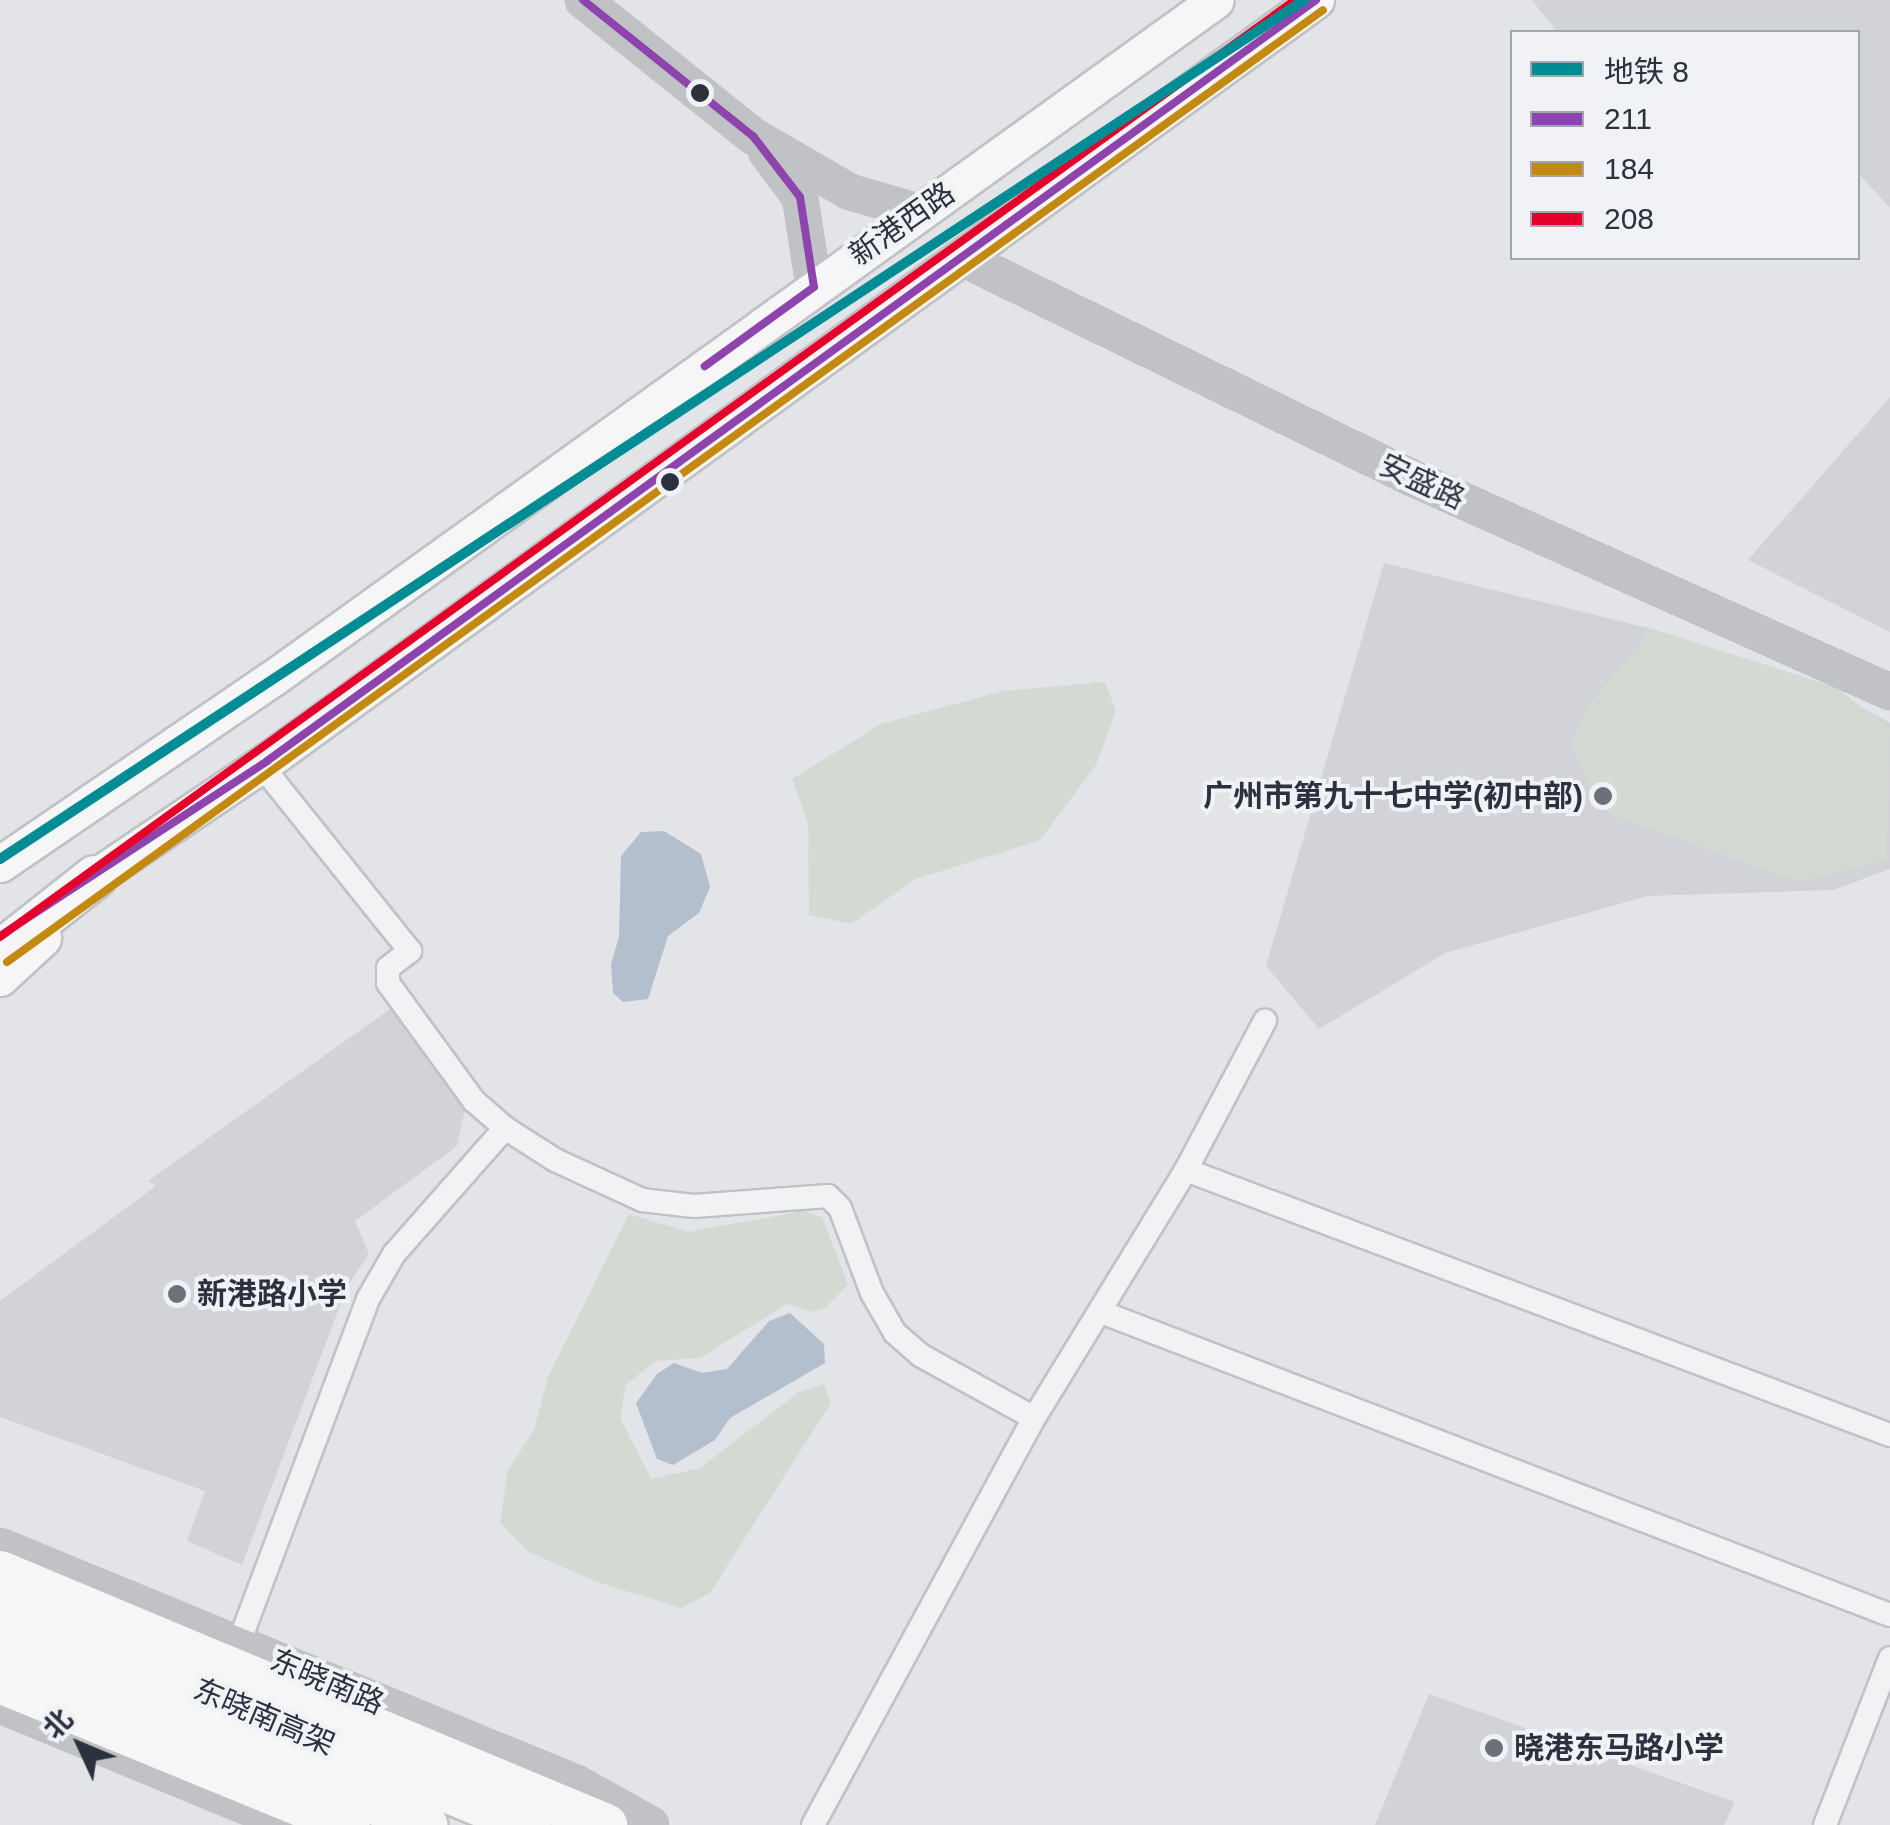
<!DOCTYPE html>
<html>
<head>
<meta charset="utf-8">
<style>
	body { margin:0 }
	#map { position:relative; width:1890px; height:1825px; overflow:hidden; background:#e2e4e7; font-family:Helvetica,"Noto Sans SC",sans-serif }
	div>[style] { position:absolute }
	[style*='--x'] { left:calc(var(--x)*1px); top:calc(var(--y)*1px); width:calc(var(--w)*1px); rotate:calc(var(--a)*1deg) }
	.built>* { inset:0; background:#d1d3d9 }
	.green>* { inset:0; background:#d3dad3 }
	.water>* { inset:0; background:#b4bfce }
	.roads { filter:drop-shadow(2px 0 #c1c2c5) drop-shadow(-2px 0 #c1c2c5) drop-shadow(0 2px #c1c2c5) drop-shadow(0 -2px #c1c2c5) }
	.street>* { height:22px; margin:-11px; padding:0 11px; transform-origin:11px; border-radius:11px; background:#f1f2f4 }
	.secondary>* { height:32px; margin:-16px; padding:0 16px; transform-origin:16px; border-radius:16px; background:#c0c2c5 }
	.primary>* { height:35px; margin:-17.5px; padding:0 17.5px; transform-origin:17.5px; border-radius:17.5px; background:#f6f6f6 }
	.highway>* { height:42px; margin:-21px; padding:0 21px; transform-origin:21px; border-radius:21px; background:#f6f6f6 }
	.bus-1>* { height:8px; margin:-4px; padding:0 4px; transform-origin:4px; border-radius:4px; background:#8e44ad }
	.bus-2>* { height:8px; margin:-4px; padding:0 4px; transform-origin:4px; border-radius:4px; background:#c48910 }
	.bus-3>* { height:8px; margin:-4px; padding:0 4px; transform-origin:4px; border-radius:4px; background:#e4002b }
	.metro-1>* { height:10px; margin:-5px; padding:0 5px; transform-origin:5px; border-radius:5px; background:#008c95 }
	.dots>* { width:28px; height:28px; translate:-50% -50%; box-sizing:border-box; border:5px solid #f0f2f6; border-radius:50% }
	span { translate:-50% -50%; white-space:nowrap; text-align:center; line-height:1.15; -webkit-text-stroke:8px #f0f2f6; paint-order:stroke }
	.street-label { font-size:30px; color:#2b313e }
	.poi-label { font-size:30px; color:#2b313e; font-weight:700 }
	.right { translate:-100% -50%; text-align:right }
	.left { translate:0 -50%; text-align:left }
	.legend { position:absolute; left:1510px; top:30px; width:350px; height:230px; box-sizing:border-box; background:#f0f2f6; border:2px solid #a1a5ac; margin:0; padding:12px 18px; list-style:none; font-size:30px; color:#2b313e }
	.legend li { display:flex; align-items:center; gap:20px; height:50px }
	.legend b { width:50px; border:2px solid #a1a5ac }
	.north { position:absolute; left:30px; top:1695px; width:100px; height:100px; -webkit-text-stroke:8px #f0f2f6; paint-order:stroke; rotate:314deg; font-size:28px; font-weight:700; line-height:40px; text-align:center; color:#2b313e }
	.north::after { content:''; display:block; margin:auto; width:35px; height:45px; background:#2b313e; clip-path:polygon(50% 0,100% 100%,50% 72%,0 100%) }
</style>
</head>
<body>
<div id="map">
	<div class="built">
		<i style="clip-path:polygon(1532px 0,1890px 0,1890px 208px,1858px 173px,1858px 32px,1557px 32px)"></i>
		<i style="clip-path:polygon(1890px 397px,1890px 632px,1748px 560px)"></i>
		<i style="clip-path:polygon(1384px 563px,1652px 629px,1809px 679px,1890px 723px,1890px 869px,1833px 890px,1647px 896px,1445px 953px,1319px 1029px,1266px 966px)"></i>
		<i style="clip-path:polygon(390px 1009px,465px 1110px,457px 1146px,355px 1221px,369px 1254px,347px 1287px,242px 1565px,187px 1541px,205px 1491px,0 1417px,0 1301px,156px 1186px,148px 1181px)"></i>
		<i style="clip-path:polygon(1429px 1694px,1735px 1802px,1724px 1825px,1375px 1825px)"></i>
	</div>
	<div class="green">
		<i style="clip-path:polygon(1652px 629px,1835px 687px,1890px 729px,1887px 860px,1799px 882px,1611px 814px,1596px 800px,1571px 744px,1587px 708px)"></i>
		<i style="clip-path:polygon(1105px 682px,1116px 711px,1096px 765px,1040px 840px,916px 879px,851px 924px,809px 915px,808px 823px,792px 779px,881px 724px,1003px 691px)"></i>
		<i style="clip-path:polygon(804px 1211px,822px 1217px,848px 1284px,826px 1307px,813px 1312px,787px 1304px,700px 1358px,655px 1361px,626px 1385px,620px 1418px,651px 1479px,700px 1468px,799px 1392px,824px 1384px,831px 1403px,710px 1593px,681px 1608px,597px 1582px,529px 1552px,500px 1523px,508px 1470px,534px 1430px,548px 1377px,629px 1214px,688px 1232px)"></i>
	</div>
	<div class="water">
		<i style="clip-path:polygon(664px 831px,701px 854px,710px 887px,699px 913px,668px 936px,648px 999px,623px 1002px,613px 993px,611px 964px,619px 937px,621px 856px,641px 832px)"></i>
		<i style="clip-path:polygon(790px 1313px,824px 1344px,825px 1363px,730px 1418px,715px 1440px,673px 1465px,657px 1459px,636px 1403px,657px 1374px,674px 1363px,702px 1373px,727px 1369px,769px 1321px)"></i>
	</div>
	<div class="roads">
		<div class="street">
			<i style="--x:505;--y:1128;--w:59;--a:32.6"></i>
			<i style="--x:555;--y:1160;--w:96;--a:24.7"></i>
			<i style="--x:642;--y:1200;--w:52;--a:6.6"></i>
			<i style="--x:694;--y:1206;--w:134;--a:-4.3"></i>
			<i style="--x:828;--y:1196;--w:17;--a:45"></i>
			<i style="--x:840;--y:1208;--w:91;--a:69.4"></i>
			<i style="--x:872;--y:1293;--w:46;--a:60.1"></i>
			<i style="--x:895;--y:1333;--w:33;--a:41"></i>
			<i style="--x:920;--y:1355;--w:130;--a:28.9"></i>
			<i style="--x:1186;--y:1170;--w:752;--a:20.63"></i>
			<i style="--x:1101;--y:1312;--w:845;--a:21.01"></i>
			<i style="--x:238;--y:1645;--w:370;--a:-69.4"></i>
			<i style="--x:368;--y:1299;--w:52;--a:-60"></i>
			<i style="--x:394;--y:1254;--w:168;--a:-48.6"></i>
			<i style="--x:505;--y:1128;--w:41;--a:-138.9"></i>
			<i style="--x:474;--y:1101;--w:146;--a:-126.1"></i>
			<i style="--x:388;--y:983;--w:15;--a:-90"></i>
			<i style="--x:388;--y:968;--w:28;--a:-38"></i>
			<i style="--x:410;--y:951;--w:238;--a:-128.7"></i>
			<i style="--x:813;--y:1825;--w:463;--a:-61.5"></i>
			<i style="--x:1034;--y:1418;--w:291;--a:-58.5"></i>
			<i style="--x:1186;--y:1170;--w:169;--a:-62.1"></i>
			<i style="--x:1825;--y:1825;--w:179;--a:-68.7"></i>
		</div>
		<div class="secondary">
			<i style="--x:583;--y:0;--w:218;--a:38.7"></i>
			<i style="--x:753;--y:136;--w:112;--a:30"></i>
			<i style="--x:850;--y:192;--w:72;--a:16.2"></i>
			<i style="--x:766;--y:151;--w:57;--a:53.5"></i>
			<i style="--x:800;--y:197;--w:91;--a:81.2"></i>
			<i style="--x:960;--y:257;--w:501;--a:26.05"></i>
			<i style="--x:1410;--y:477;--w:526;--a:24.13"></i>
			<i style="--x:0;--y:1546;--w:623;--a:22.37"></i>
			<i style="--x:576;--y:1783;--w:86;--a:29.2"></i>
			<i style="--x:0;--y:1705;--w:315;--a:22.4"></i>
		</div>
		<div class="primary">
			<i style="--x:0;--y:864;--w:330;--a:-34.3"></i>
			<i style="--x:273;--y:678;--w:1161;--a:-35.72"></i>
			<i style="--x:74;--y:891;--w:233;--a:-34"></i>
			<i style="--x:267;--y:761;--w:1296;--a:-35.96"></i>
			<i style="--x:0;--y:978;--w:59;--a:-42.9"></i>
		</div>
		<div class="highway">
			<i style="--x:0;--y:952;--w:121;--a:-38.3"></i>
			<i style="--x:0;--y:1572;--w:657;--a:22.66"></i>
			<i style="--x:0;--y:1608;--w:572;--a:22.3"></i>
			<i style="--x:0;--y:1645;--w:463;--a:22.9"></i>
			<i style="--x:0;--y:1682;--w:377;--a:22.3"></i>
		</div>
	</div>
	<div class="bus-1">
		<i style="--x:583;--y:0;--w:218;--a:38.7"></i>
		<i style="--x:753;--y:136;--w:77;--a:52.4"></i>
		<i style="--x:800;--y:197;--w:91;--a:81.2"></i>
		<i style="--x:814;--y:287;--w:135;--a:144.1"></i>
		<i style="--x:0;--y:936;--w:319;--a:-33.2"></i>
		<i style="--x:267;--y:761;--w:1296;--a:-35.96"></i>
	</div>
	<div class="bus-2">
		<i style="--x:7;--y:962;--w:1624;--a:-35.88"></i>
	</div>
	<div class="bus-3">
		<i style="--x:0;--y:937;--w:1598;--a:-35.89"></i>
	</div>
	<div class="metro-1">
		<i style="--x:0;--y:859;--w:1562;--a:-33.37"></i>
	</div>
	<div class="dots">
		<i style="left:700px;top:93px;background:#2b313e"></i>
		<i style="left:670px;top:482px;background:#2b313e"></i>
		<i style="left:1603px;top:796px;background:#6b7079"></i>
		<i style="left:177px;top:1294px;background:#6b7079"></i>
		<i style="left:1494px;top:1748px;background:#6b7079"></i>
	</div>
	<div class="street-label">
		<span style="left:902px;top:224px;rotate:-35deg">新港西路</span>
		<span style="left:1422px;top:482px;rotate:25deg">安盛路</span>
		<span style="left:327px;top:1682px;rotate:23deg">东晓南路</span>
		<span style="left:264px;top:1717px;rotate:23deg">东晓南高架</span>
	</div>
	<div class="poi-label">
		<span class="right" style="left:1583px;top:796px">广州市第九十七中学(初中部)</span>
		<span class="left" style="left:197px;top:1294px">新港路小学</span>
		<span class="left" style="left:1514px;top:1748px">晓港东马路小学</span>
	</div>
	<ul class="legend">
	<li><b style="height:12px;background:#008c95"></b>地铁 8</li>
	<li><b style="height:12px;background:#8e44ad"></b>211</li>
	<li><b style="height:12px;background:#c48910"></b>184</li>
	<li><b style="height:12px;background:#e4002b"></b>208</li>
	</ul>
	<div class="north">北</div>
</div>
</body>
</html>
